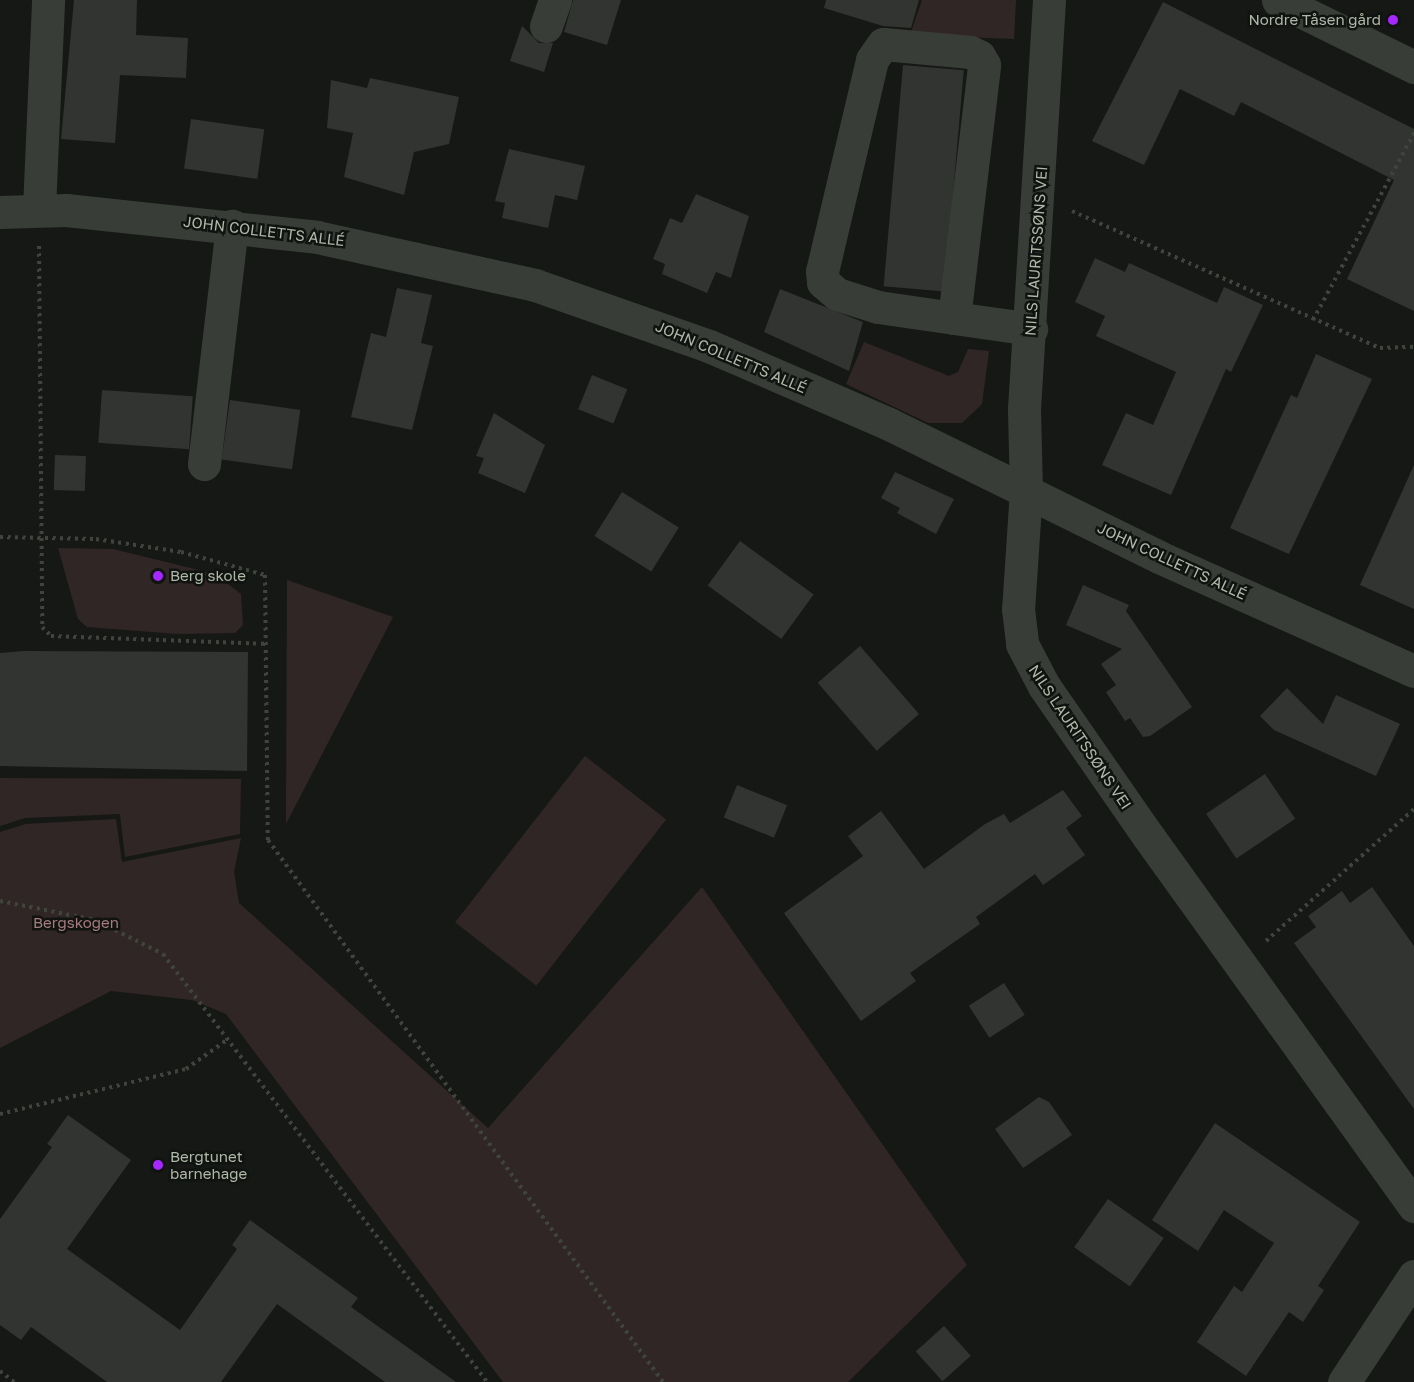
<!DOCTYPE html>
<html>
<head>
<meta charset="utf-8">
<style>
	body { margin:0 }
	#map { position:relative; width:1414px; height:1382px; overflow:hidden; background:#161816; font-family:"Golos Text",sans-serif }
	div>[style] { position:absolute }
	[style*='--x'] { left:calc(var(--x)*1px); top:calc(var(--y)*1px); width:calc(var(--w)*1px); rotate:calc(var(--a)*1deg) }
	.green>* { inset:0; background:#312626; transform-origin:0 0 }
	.building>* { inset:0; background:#313431; transform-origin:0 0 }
	.path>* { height:4px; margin-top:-2px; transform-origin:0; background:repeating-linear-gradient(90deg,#3f453d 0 3px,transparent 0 7.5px) }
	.minor>* { height:33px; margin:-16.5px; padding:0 16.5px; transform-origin:16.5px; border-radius:16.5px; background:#383e37 }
	.dots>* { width:16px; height:16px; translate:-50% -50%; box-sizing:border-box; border:3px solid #111311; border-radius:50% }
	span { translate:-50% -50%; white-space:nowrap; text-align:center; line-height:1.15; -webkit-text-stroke:5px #111311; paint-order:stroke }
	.poi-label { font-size:15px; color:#aeb9a7 }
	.right { translate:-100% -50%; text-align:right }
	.left { translate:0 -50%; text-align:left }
	.street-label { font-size:15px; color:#aeb9a7 }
	.park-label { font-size:15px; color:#a67c7d }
</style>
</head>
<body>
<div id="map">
	<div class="green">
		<i style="clip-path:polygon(922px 0,1016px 0,1014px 39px,910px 35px)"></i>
		<i style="clip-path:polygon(864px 342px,949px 376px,958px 372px,968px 349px,989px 351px,982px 404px,962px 423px,928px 423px,846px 384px)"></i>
		<i style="clip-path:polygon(58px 548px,113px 549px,215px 574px,241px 594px,243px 625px,235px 633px,178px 634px,87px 627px,78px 619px)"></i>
		<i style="clip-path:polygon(287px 580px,393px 617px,286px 824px)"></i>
		<i style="left:585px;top:756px;width:103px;height:211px;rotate:38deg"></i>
		<i style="clip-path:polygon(0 778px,241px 779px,240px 834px,125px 857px,120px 814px,25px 818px,0 826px)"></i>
		<i style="clip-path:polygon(116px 819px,122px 862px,241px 838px,234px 872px,239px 903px,488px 1128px,702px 887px,967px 1265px,848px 1382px,503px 1382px,226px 1014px,192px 1000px,111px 991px,0 1048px,0 832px,26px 824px)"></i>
	</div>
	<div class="building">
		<i style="clip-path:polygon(74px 0,137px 0,136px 35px,188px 38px,186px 78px,120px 75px,115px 143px,61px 139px)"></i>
		<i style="clip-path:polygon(573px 0,621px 0,607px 45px,564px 32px)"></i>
		<i style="clip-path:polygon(826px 0,919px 0,911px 28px,883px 26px,824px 8px)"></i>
		<i style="clip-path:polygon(1163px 2px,1414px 129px,1414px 311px,1347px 279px,1394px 180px,1241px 102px,1234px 116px,1180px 89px,1144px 165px,1092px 141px)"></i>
		<i style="clip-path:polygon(522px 26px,539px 43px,553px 43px,544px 72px,510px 61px)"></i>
		<i style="left:903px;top:65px;width:61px;height:222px;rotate:5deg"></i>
		<i style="clip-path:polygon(370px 78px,459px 97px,449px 144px,414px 152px,404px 195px,344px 177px,353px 133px,327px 128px,331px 80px,367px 88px)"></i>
		<i style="left:191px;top:119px;width:74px;height:50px;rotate:8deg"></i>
		<i style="clip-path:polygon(509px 149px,585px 166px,577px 200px,555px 195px,548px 228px,502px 218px,505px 203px,495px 201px)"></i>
		<i style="clip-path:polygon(696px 194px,749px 216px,731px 278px,716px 272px,707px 293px,662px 274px,665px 264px,653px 259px,670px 218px,682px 223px)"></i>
		<i style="clip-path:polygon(1095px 258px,1125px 272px,1129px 263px,1217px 303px,1224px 287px,1263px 305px,1231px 372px,1226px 369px,1171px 495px,1102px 465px,1126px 413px,1153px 425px,1176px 372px,1096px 336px,1105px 316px,1075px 302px)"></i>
		<i style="clip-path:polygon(397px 288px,432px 295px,421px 343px,433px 346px,412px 430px,351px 417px,371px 333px,386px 337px)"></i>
		<i style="clip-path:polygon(780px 289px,863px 322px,849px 371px,764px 332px)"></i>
		<i style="clip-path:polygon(1316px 354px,1372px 379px,1289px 554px,1230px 528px,1291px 395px,1297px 398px)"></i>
		<i style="left:592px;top:375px;width:38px;height:37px;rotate:22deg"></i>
		<i style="left:102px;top:390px;width:91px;height:53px;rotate:4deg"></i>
		<i style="left:230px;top:400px;width:71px;height:60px;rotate:8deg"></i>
		<i style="clip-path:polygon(494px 413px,545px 445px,525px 493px,478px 473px,484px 458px,476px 456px)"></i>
		<i style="left:55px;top:455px;width:31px;height:35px;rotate:2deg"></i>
		<i style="clip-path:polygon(1414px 465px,1414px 609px,1360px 585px)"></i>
		<i style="clip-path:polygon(895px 472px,954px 499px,936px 534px,897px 513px,900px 508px,881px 498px)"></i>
		<i style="left:622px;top:492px;width:67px;height:52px;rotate:32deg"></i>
		<i style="left:740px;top:541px;width:91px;height:55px;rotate:36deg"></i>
		<i style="clip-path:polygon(1083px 585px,1129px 605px,1126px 611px,1192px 707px,1150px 736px,1143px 737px,1130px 718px,1125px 721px,1106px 692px,1116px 685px,1101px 664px,1122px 649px,1066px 625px)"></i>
		<i style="left:860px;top:646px;width:90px;height:56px;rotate:49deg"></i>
		<i style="clip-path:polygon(24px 651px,248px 652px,247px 771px,0 766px,0 653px)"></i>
		<i style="clip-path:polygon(1287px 688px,1323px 724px,1336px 695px,1400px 724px,1376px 776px,1274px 730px,1260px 716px)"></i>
		<i style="left:1265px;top:774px;width:54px;height:71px;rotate:56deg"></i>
		<i style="left:737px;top:785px;width:54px;height:35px;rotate:22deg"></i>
		<i style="clip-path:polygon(1063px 790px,1082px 816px,1066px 828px,1085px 855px,1043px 885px,1035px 874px,976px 917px,980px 924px,910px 973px,916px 981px,861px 1021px,784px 913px,863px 856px,848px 836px,881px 811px,924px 869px,985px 824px,1004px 814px,1010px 823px)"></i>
		<i style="clip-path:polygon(1372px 887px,1414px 946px,1414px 1109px,1294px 943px,1316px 927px,1308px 916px,1342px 891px,1350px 903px)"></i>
		<i style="left:1004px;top:983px;width:38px;height:42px;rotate:57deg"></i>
		<i style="clip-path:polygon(1039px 1097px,1049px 1102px,1072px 1135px,1023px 1168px,995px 1129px)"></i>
		<i style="clip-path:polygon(68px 1115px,131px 1160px,67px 1249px,180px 1330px,237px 1249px,232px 1245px,250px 1220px,358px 1298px,351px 1307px,456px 1382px,385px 1382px,277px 1304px,221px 1382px,107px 1382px,31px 1327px,21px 1340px,0 1325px,0 1219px,52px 1147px,47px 1144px)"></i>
		<i style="clip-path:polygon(1215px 1123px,1360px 1222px,1318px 1286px,1324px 1290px,1303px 1322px,1289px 1312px,1246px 1376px,1197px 1342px,1234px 1286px,1242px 1292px,1274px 1243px,1224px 1210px,1198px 1251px,1152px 1220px)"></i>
		<i style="left:1108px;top:1199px;width:68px;height:59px;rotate:35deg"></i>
		<i style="left:944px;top:1326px;width:40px;height:38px;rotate:48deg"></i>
	</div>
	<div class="path">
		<i style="--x:1072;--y:211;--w:337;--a:24"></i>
		<i style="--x:1380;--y:348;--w:34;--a:-2"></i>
		<i style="--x:39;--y:246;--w:381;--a:89.5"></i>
		<i style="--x:42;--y:627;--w:13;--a:45"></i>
		<i style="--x:51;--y:636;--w:214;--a:2.1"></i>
		<i style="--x:1313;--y:320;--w:213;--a:-61.6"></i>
		<i style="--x:0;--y:537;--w:96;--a:1.2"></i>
		<i style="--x:96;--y:539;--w:86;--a:8.7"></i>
		<i style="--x:181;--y:552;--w:87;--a:15.3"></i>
		<i style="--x:265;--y:575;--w:265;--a:89.4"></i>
		<i style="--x:268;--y:840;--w:671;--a:53.92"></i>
		<i style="--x:0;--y:901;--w:97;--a:11.3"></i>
		<i style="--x:95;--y:920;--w:76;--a:26.6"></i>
		<i style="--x:163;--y:954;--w:537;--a:52.87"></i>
		<i style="--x:1266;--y:941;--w:198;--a:-41.7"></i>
		<i style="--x:0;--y:1114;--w:191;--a:-13.6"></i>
		<i style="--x:186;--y:1069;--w:52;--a:-35.5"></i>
		<i style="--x:0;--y:1371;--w:18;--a:38"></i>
	</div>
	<div class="minor">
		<i style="--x:1049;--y:0;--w:411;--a:93.5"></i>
		<i style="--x:1024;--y:410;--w:80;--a:88.6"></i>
		<i style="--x:1026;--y:490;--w:119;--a:93.8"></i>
		<i style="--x:1018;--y:609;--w:35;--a:83"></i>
		<i style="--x:1022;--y:644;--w:47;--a:62.4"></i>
		<i style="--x:1044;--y:686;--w:183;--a:55.3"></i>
		<i style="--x:1148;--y:836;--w:456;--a:54.3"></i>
		<i style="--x:1278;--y:0;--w:152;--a:26.2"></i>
		<i style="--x:546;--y:26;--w:28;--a:-71"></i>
		<i style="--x:39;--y:209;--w:209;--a:-87.5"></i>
		<i style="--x:0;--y:212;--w:66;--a:-1.7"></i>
		<i style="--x:66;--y:210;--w:252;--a:6.1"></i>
		<i style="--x:317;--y:237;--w:223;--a:12.4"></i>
		<i style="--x:535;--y:285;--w:184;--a:19.3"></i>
		<i style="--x:709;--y:346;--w:196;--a:23.4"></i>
		<i style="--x:889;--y:424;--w:301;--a:26.2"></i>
		<i style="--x:1159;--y:557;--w:279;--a:24.1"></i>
		<i style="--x:954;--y:318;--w:255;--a:-83.2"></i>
		<i style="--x:984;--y:65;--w:10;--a:-119"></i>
		<i style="--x:979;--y:56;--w:10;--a:-156"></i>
		<i style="--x:970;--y:52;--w:87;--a:-174.7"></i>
		<i style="--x:883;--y:44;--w:19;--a:125"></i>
		<i style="--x:872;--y:60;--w:217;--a:103.3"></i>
		<i style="--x:822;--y:271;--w:11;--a:85"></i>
		<i style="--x:823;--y:282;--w:18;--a:41"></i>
		<i style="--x:837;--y:294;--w:43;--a:17.6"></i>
		<i style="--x:878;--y:307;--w:77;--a:8.2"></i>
		<i style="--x:954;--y:318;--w:78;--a:8.1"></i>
		<i style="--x:204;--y:464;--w:240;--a:-83.3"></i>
		<i style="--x:1344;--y:1382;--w:127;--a:-56.6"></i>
	</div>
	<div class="dots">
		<i style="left:1393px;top:20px;background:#a627ff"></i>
		<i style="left:158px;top:576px;background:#a627ff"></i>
		<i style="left:158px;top:1165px;background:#a627ff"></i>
	</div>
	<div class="poi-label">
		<span class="right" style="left:1381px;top:20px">Nordre Tåsen gård</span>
		<span class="left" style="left:170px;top:576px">Berg skole</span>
		<span class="left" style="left:170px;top:1165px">Bergtunet<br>barnehage</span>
	</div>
	<div class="street-label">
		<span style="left:264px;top:231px;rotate:7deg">JOHN COLLETTS ALLÉ</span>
		<span style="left:1036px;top:251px;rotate:-86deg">NILS LAURITSSØNS VEI</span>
		<span style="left:731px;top:357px;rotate:23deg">JOHN COLLETTS ALLÉ</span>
		<span style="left:1172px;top:561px;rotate:25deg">JOHN COLLETTS ALLÉ</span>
		<span style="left:1080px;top:737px;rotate:56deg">NILS LAURITSSØNS VEI</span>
	</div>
	<div class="park-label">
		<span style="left:76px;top:923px">Bergskogen</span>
	</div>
</div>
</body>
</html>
